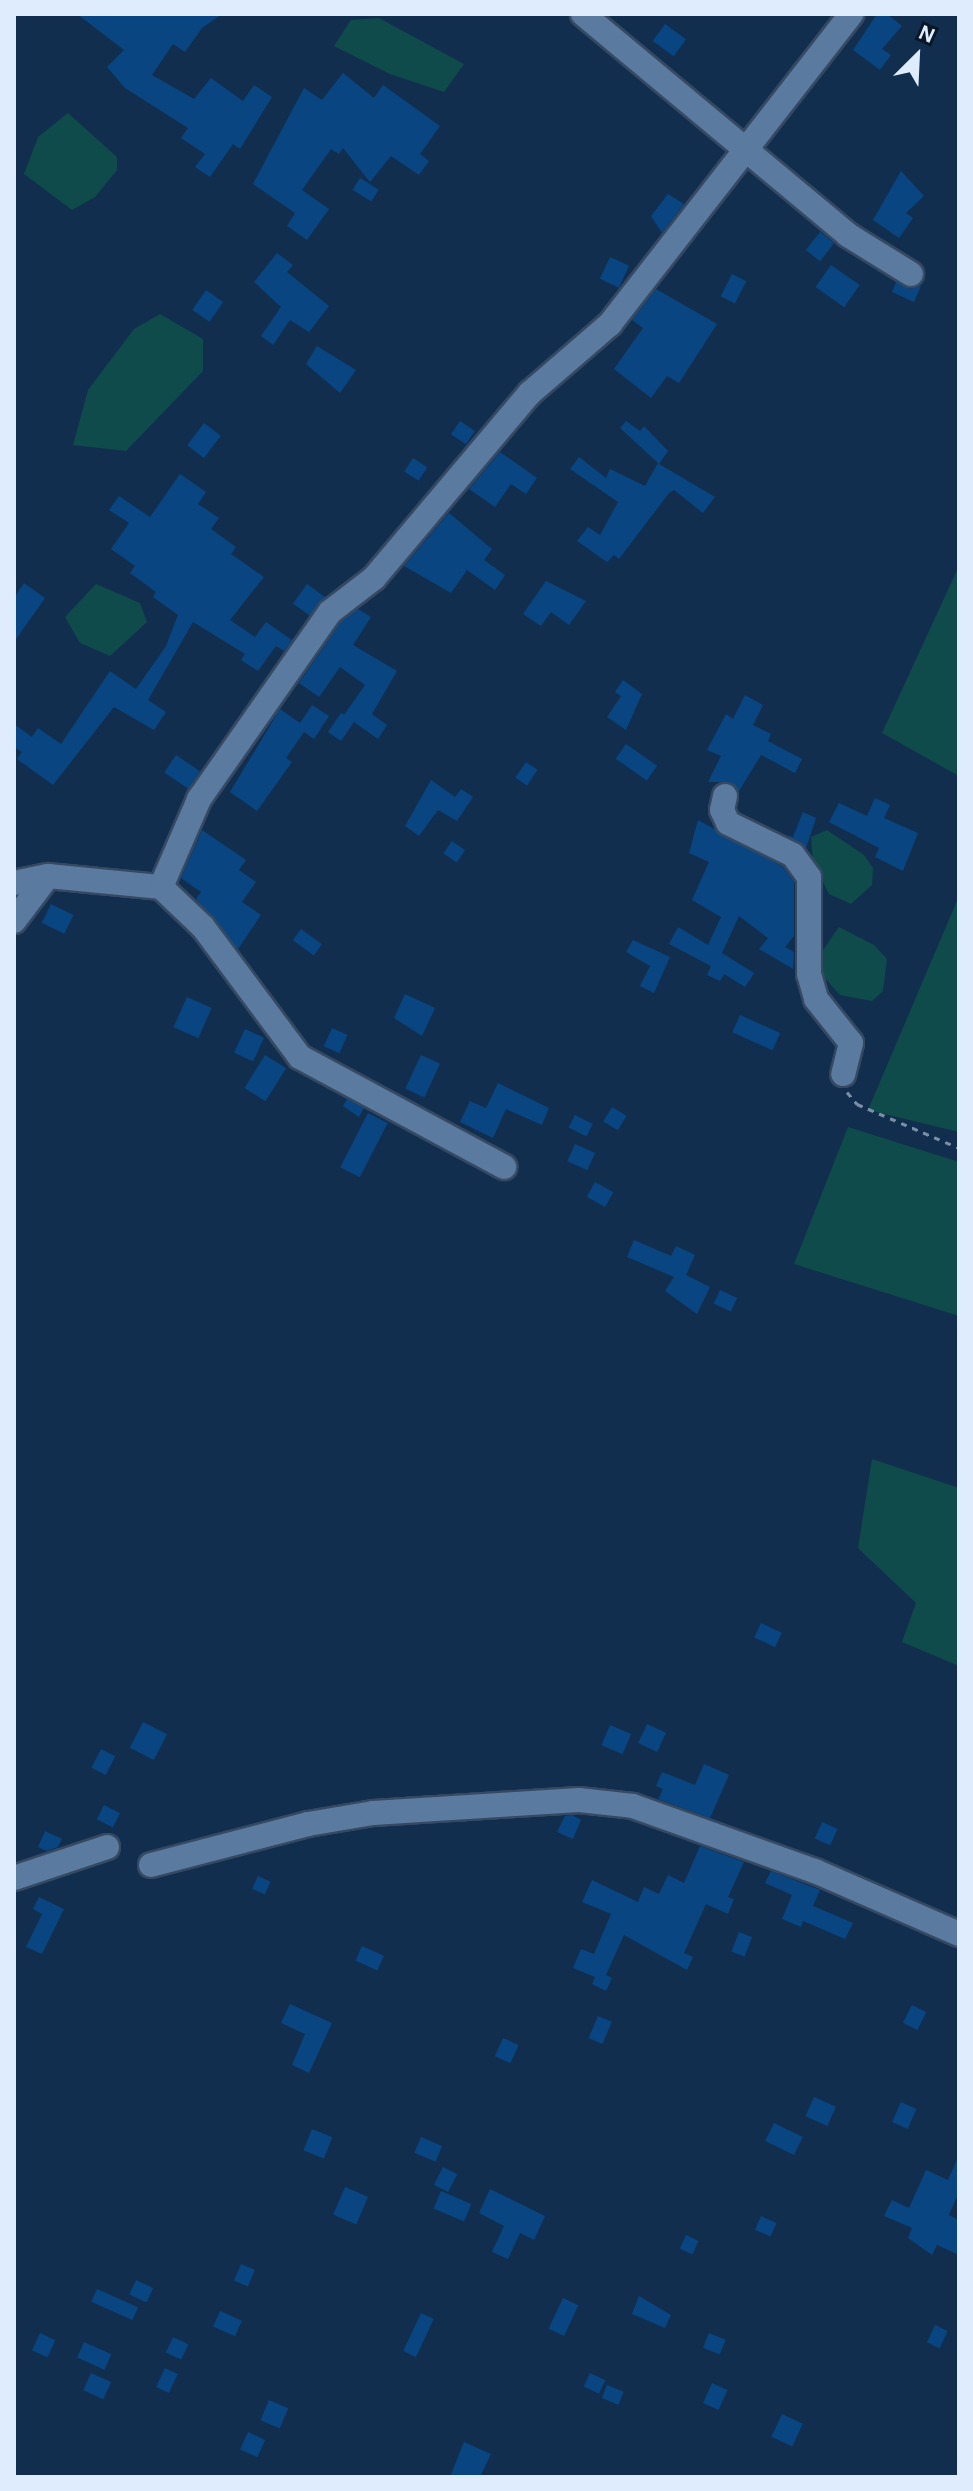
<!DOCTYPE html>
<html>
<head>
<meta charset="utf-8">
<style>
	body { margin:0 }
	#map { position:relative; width:973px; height:2491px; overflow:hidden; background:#122e4f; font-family:"Alegreya Sans",sans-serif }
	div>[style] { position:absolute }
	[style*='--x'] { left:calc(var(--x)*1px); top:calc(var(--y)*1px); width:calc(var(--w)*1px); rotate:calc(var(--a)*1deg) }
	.water>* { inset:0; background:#0f4b4a }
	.building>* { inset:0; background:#094581; transform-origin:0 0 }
	.path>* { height:3px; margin-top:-1.5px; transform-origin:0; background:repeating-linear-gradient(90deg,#798ea7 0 6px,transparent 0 12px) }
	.roads { filter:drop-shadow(2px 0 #354963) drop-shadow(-2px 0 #354963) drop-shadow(0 2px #354963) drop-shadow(0 -2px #354963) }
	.minor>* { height:24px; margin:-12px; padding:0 12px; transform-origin:12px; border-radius:12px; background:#5b7a9f }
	span { translate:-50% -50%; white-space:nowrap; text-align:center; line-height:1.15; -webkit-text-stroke:6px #0a1625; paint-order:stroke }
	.frame { position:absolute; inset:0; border:16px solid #deecfd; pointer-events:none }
	.north { position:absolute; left:877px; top:16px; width:80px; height:80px; -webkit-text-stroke:6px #0a1625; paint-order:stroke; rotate:24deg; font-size:22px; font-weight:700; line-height:32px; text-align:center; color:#deecfd }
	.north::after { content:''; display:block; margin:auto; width:28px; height:36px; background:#deecfd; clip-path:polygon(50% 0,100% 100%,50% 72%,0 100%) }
</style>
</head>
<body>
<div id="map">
	<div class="water">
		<i style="clip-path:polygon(379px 18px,464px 64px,444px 92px,390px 74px,334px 46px,351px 20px)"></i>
		<i style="clip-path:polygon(68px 113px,117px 157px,117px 170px,95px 197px,72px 210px,24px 174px,38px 137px)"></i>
		<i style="clip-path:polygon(160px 314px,203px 339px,203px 371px,126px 451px,73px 445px,88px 390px,134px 329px)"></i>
		<i style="clip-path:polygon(959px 566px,959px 776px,882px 733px)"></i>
		<i style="clip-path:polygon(96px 584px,140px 603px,147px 622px,110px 656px,80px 643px,65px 617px)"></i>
		<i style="clip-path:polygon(827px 830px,864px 855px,873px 868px,872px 885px,851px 904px,829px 894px,813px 862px,811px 837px)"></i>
		<i style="clip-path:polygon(959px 896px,959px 1132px,868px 1110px)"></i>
		<i style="clip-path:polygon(839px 927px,874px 945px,887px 959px,883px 991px,872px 1001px,840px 995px,821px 974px,821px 953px)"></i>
		<i style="clip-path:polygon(848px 1127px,959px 1162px,959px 1316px,794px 1264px)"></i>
		<i style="clip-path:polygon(872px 1459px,959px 1488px,959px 1666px,902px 1642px,916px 1603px,858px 1548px)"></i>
	</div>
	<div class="building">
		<i style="clip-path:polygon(77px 14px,222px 14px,202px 28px,185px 52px,173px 44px,152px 75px,194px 99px,211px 78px,243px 101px,254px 85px,272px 97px,240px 149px,233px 144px,210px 177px,195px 167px,205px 154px,181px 138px,188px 128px,125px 88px,107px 67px,124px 50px)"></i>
		<i style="clip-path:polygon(877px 14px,887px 14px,902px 26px,882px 49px,891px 55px,880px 70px,853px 50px)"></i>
		<i style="left:665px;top:24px;width:26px;height:21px;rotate:36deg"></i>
		<i style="clip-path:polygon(343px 73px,374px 98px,383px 85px,440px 126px,420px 154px,429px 161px,419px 175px,391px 156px,370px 182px,343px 148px,339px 154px,331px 149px,302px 190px,329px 209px,307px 240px,287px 226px,295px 213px,253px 184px,304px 88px,322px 100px)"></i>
		<i style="clip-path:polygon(901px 171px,924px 196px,906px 213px,913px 218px,899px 238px,873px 220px)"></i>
		<i style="left:360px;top:178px;width:22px;height:14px;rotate:32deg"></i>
		<i style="clip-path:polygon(668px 194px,684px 204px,662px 233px,651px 216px)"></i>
		<i style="left:820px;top:232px;width:18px;height:23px;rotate:38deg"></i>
		<i style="clip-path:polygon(277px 253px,293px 265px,287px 272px,329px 306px,309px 332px,290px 320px,273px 345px,261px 336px,281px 307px,254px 282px)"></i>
		<i style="left:610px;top:257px;width:21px;height:24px;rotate:25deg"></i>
		<i style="left:831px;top:265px;width:35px;height:27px;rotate:35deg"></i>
		<i style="left:732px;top:274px;width:16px;height:25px;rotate:27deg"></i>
		<i style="clip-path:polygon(896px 282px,910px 289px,921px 286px,914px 302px,892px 292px)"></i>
		<i style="clip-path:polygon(656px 289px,717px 324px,679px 383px,667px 376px,651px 398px,614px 369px,643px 328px,632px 320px)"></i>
		<i style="left:206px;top:290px;width:21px;height:24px;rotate:35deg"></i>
		<i style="clip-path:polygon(317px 346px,356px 370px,340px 393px,306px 364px)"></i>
		<i style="left:460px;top:421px;width:18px;height:16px;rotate:34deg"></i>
		<i style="clip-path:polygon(626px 421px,640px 431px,644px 426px,668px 451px,659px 464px,715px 497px,703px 513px,674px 490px,669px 493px,619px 559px,614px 555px,607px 562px,577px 541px,588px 527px,600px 535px,618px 502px,570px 469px,579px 457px,606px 478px,610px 469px,645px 486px,658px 463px,620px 428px)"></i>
		<i style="left:204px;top:423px;width:21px;height:28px;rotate:37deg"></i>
		<i style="clip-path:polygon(500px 452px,537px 478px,526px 494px,511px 484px,495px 507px,469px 489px)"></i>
		<i style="left:413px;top:458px;width:17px;height:16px;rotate:33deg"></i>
		<i style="clip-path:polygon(180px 474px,206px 492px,198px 504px,219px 518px,211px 529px,236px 547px,231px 554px,264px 577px,230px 620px,255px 637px,266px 622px,292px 640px,284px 651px,276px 646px,258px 671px,241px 660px,245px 654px,193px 622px,148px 700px,166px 712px,154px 730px,114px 707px,53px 785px,17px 759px,22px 752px,14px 747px,14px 724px,32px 737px,38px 728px,61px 744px,110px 671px,136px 689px,166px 646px,178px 615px,153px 597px,156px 592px,130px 573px,135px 566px,111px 549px,129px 523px,109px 510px,119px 496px,150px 517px)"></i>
		<i style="clip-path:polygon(449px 513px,492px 549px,484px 560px,505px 575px,495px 590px,467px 570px,451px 593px,404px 566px)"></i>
		<i style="clip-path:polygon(546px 581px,586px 601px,569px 625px,551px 612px,541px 626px,523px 614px)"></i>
		<i style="clip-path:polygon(24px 583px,45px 598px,14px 642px,14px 598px)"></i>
		<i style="left:307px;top:584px;width:22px;height:24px;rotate:36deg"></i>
		<i style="clip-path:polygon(358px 609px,371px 617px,353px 645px,397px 671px,372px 714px,387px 725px,378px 739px,354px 722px,341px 741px,328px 732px,341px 713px,348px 717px,344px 715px,365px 685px,340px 667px,319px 697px,299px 683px,341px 622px)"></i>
		<i style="clip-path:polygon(623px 680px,642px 694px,626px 730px,607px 717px,621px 696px,615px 692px)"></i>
		<i style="clip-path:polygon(745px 695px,763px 705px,753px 725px,771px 734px,768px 741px,802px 759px,795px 773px,761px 755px,739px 791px,729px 782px,708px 782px,721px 756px,707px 750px,726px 714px,733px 719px)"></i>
		<i style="clip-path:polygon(312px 705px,329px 716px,314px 739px,304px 732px,286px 758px,292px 762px,257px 811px,230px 792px,280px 709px,300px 723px)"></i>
		<i style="left:626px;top:744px;width:38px;height:18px;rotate:35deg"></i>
		<i style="left:176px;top:755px;width:29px;height:21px;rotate:34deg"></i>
		<i style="left:526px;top:762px;width:14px;height:19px;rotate:34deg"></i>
		<i style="clip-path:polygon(431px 780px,455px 797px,461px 789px,473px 797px,457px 821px,438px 810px,419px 836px,405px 826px)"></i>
		<i style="clip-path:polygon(875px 798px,890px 805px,884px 818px,918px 833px,903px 871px,875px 857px,879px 848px,829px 822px,839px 803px,867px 816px)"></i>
		<i style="clip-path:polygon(803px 812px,816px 818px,806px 848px,787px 835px,793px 837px)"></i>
		<i style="clip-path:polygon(698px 820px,783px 867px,794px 882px,794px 936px,785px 947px,794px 952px,793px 969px,759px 949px,768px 938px,739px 916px,722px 953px,754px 973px,745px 987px,724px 974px,720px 981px,707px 975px,711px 966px,669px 944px,678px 927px,708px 945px,721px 917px,692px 900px,709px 862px,689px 853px)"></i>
		<i style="clip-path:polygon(202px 830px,246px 860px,239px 870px,256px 882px,242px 902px,261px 915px,238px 949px,196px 899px,201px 892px,181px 878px)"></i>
		<i style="left:452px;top:841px;width:16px;height:15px;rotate:35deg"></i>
		<i style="left:51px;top:904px;width:25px;height:21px;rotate:26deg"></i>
		<i style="left:301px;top:929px;width:26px;height:14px;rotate:36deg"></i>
		<i style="clip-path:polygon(633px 940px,670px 957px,654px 993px,640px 986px,650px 966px,626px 952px)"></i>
		<i style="clip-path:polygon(405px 994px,435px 1008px,422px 1036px,394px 1018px)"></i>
		<i style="left:187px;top:997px;width:27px;height:33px;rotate:24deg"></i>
		<i style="left:740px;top:1015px;width:44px;height:19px;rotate:24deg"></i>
		<i style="left:332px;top:1028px;width:17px;height:20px;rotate:24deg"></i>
		<i style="left:245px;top:1029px;width:21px;height:26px;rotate:25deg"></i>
		<i style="left:265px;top:1055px;width:25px;height:39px;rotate:32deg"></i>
		<i style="left:421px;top:1055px;width:21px;height:37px;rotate:25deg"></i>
		<i style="clip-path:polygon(498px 1083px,549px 1108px,542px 1125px,506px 1109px,493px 1138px,460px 1122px,470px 1101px,486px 1108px)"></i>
		<i style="clip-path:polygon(347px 1099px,364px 1108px,359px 1117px,343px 1106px)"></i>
		<i style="left:612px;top:1107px;width:17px;height:17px;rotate:31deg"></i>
		<i style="left:368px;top:1113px;width:22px;height:61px;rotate:27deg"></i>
		<i style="left:575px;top:1115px;width:20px;height:14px;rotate:27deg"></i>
		<i style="left:575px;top:1144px;width:22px;height:19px;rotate:24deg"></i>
		<i style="left:595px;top:1182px;width:21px;height:17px;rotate:29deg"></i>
		<i style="clip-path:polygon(634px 1240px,671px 1256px,676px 1246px,695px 1255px,686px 1275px,710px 1287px,697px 1314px,665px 1291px,674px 1277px,627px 1257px)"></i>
		<i style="left:720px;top:1290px;width:19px;height:15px;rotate:25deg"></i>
		<i style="left:761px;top:1623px;width:23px;height:16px;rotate:25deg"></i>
		<i style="left:143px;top:1722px;width:27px;height:29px;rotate:27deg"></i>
		<i style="left:647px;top:1724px;width:21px;height:21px;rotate:25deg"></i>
		<i style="left:610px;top:1725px;width:23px;height:22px;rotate:23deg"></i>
		<i style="left:101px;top:1749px;width:16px;height:21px;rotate:27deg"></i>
		<i style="clip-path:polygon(704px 1764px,729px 1775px,710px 1818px,658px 1799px,663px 1789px,656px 1786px,662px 1772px,695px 1785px)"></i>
		<i style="left:104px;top:1805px;width:18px;height:16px;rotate:27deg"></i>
		<i style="clip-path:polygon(572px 1815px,581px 1820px,573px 1839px,557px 1832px,565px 1816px)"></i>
		<i style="left:822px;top:1822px;width:17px;height:18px;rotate:24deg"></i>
		<i style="clip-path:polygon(45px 1831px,62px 1839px,58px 1847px,47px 1851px,38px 1847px)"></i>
		<i style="clip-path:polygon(700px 1846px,744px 1862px,728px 1897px,734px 1899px,728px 1914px,706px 1904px,684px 1953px,693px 1957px,687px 1970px,624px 1935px,606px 1975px,612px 1978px,606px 1991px,592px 1984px,595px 1977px,573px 1968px,581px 1949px,594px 1954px,611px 1914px,582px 1902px,592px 1880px,638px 1902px,644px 1887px,659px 1894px,668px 1875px,684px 1883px)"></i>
		<i style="clip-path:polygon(771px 1871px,820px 1890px,813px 1906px,853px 1923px,845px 1939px,803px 1921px,801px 1927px,782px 1919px,792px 1895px,765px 1883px)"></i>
		<i style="left:258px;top:1876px;width:14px;height:14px;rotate:25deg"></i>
		<i style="clip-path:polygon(39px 1897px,64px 1909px,42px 1954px,26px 1947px,42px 1914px,33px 1909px)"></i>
		<i style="left:739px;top:1932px;width:14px;height:21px;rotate:21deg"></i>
		<i style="left:362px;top:1946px;width:24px;height:16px;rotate:24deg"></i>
		<i style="clip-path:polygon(290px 2004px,332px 2023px,309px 2073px,292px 2065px,305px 2034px,281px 2023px)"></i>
		<i style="left:912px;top:2005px;width:16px;height:20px;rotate:27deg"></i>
		<i style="left:598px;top:2016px;width:15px;height:24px;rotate:23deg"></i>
		<i style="left:503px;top:2038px;width:17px;height:20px;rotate:24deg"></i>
		<i style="left:814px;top:2097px;width:24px;height:21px;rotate:24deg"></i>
		<i style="left:901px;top:2102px;width:17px;height:22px;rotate:24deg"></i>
		<i style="left:774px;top:2123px;width:32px;height:20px;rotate:26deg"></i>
		<i style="left:312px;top:2129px;width:22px;height:23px;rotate:22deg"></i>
		<i style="left:421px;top:2137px;width:23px;height:17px;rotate:23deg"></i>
		<i style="clip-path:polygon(959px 2155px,959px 2192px,949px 2215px,959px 2220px,959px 2255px,937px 2245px,932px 2255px,908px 2238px,912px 2228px,884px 2216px,892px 2200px,909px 2208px,926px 2170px,948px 2180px)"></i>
		<i style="left:443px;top:2167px;width:16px;height:20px;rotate:27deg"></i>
		<i style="left:345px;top:2187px;width:25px;height:30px;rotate:23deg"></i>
		<i style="clip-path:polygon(490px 2189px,545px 2216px,534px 2240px,520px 2233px,508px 2259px,492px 2252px,504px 2226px,479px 2213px)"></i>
		<i style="left:441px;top:2191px;width:33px;height:19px;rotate:23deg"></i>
		<i style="left:761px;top:2216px;width:17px;height:15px;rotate:24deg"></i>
		<i style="left:686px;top:2235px;width:14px;height:15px;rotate:25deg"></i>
		<i style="left:241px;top:2264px;width:15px;height:18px;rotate:23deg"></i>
		<i style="left:136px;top:2280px;width:19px;height:16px;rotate:25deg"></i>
		<i style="left:97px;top:2289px;width:45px;height:14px;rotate:24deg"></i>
		<i style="clip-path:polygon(639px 2296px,671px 2315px,665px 2328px,632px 2314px)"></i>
		<i style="left:563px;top:2298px;width:17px;height:34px;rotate:25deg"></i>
		<i style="left:220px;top:2311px;width:24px;height:17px;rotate:24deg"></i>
		<i style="left:421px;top:2313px;width:14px;height:42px;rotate:25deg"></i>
		<i style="left:935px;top:2325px;width:14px;height:19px;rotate:25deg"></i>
		<i style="left:40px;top:2333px;width:17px;height:19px;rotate:25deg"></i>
		<i style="left:709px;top:2333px;width:18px;height:16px;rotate:22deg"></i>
		<i style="left:173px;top:2337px;width:17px;height:17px;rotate:25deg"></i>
		<i style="left:84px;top:2342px;width:30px;height:17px;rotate:24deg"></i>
		<i style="left:165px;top:2368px;width:14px;height:21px;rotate:25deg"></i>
		<i style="left:91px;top:2373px;width:22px;height:19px;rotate:24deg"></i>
		<i style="left:590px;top:2373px;width:17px;height:15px;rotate:25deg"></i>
		<i style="left:712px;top:2383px;width:17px;height:22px;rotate:24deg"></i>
		<i style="left:607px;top:2385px;width:18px;height:14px;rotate:22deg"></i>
		<i style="left:269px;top:2400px;width:21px;height:22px;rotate:23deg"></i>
		<i style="left:782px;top:2414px;width:23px;height:25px;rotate:25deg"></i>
		<i style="left:248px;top:2432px;width:19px;height:19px;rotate:25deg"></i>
		<i style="clip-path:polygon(464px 2442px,491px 2454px,480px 2477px,450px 2477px)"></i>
	</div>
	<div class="path">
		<i style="--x:847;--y:1092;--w:16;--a:50"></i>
		<i style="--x:857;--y:1104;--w:111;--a:23.3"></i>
	</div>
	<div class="roads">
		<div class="minor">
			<i style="--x:583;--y:14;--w:345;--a:39.8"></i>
			<i style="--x:848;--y:235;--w:74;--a:31.8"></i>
			<i style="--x:725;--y:796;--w:14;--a:102"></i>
			<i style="--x:722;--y:810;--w:14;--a:65"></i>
			<i style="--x:728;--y:823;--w:72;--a:26.2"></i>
			<i style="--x:793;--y:855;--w:27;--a:54"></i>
			<i style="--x:809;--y:877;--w:97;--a:90"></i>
			<i style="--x:809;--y:974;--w:26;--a:74"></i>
			<i style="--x:816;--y:999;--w:56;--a:51.5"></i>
			<i style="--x:851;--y:1043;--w:32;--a:104"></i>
			<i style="--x:14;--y:883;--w:35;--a:-12"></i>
			<i style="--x:48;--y:876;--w:114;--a:5.6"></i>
			<i style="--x:161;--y:887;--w:96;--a:-66.6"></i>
			<i style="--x:199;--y:799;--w:228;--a:-55"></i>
			<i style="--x:330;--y:612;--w:56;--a:-37.7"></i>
			<i style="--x:374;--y:578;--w:242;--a:-49.9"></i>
			<i style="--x:530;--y:393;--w:106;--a:-40.8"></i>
			<i style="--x:610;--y:324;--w:393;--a:-52.1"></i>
			<i style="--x:161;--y:887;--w:58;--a:43.6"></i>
			<i style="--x:203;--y:927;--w:162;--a:53.3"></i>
			<i style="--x:300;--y:1057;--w:232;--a:28.3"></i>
			<i style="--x:14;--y:921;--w:56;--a:-52.9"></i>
			<i style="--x:151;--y:1865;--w:162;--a:-14.6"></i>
			<i style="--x:308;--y:1824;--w:66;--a:-9.6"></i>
			<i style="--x:373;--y:1813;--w:206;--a:-3.6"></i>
			<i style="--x:579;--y:1800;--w:54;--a:6.3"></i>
			<i style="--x:633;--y:1806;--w:193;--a:19.7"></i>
			<i style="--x:815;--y:1871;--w:157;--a:23.6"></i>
			<i style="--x:14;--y:1878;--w:98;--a:-18.4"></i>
		</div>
	</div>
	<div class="frame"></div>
	<div class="north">N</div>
</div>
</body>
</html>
